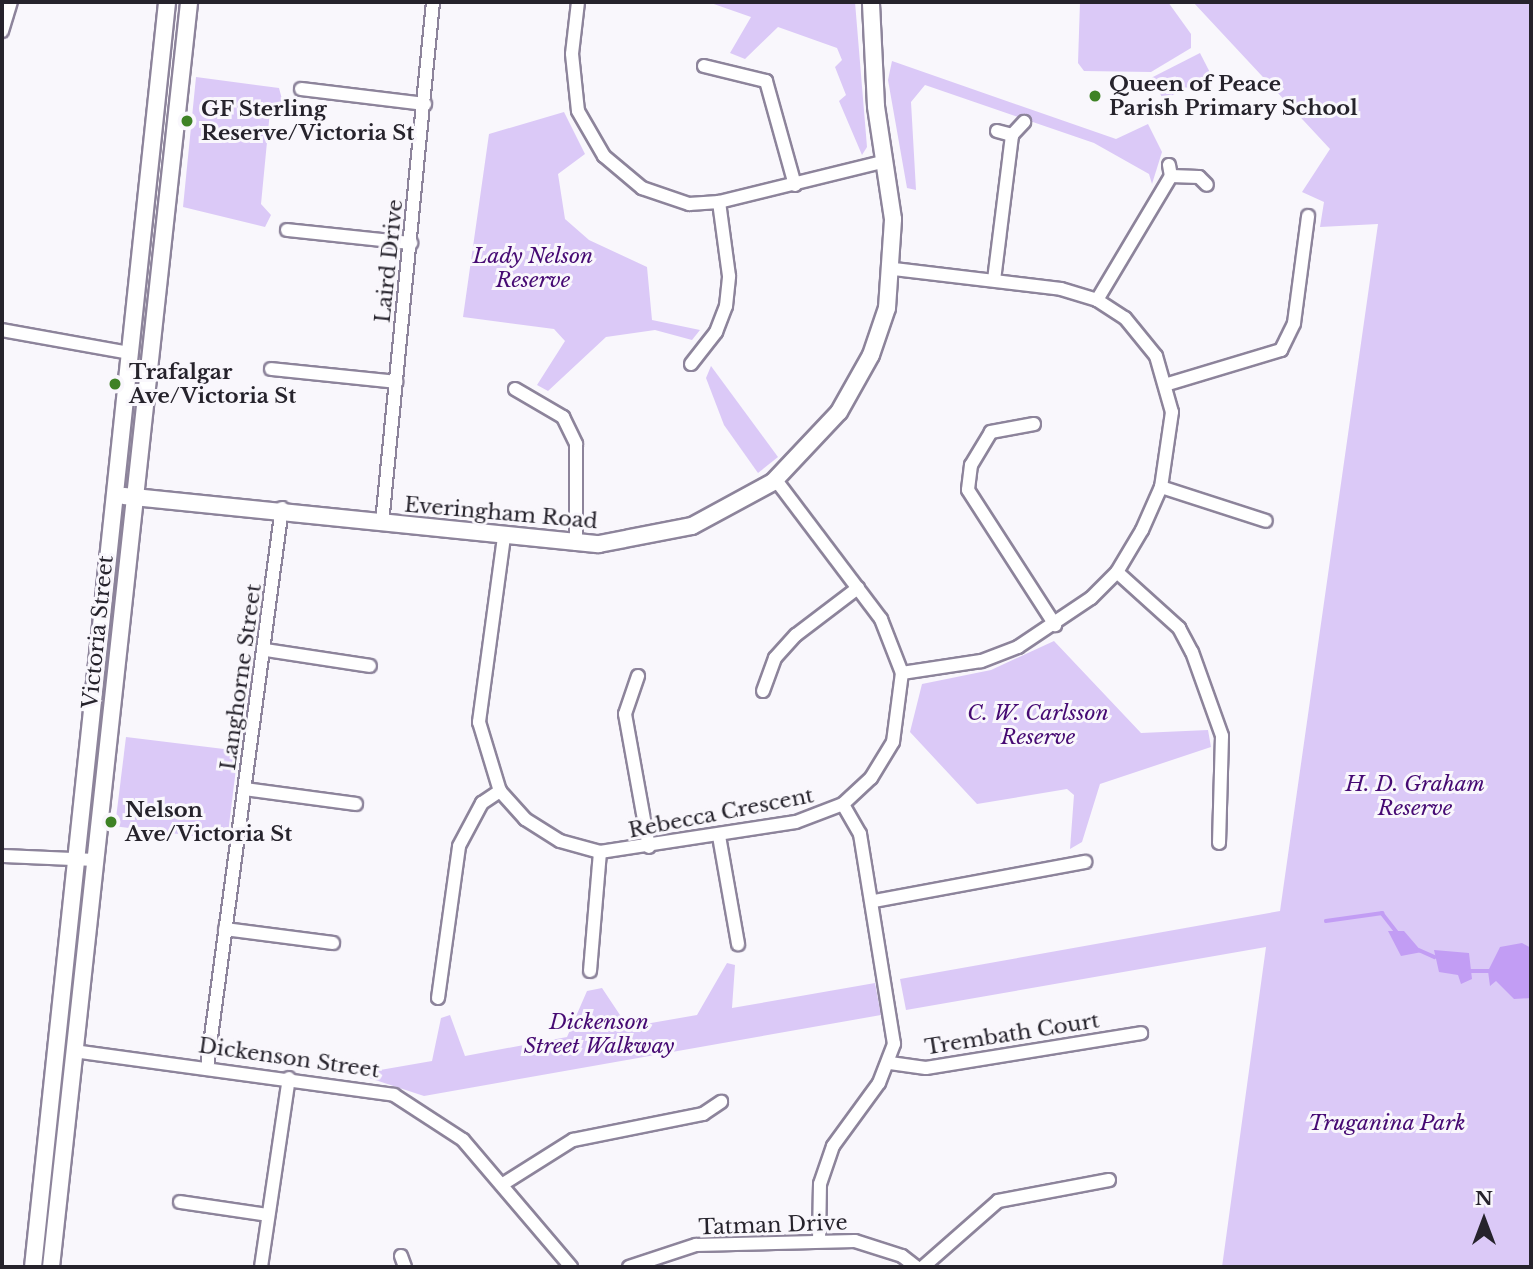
<!DOCTYPE html>
<html>
<head>
<meta charset="utf-8">
<style>
	body { margin:0 }
	#map { position:relative; width:1533px; height:1269px; overflow:hidden; background:#f9f7fc; font-family:"Libre Baskerville",serif }
	div>[style] { position:absolute }
	[style*='--x'] { left:calc(var(--x)*1px); top:calc(var(--y)*1px); width:calc(var(--w)*1px); rotate:calc(var(--a)*1deg) }
	.green>* { inset:0; background:#dbc9f7; transform-origin:0 0 }
	.water>* { inset:0; background:#c29df4 }
	.stream>* { height:3.5px; margin:-1.75px; padding:0 1.75px; transform-origin:1.75px; border-radius:1.75px; background:#c29df4 }
	.roads { filter:drop-shadow(2px 0 #8d849b) drop-shadow(-2px 0 #8d849b) drop-shadow(0 2px #8d849b) drop-shadow(0 -2px #8d849b) }
	.minor>* { height:12px; margin:-6px; padding:0 6px; transform-origin:6px; border-radius:6px; background:#fff }
	.tertiary>* { height:16px; margin:-8px; padding:0 8px; transform-origin:8px; border-radius:8px; background:#fff }
	.dots>* { width:19px; height:19px; translate:-50% -50%; box-sizing:border-box; border:4px solid #f9f7fc; border-radius:50% }
	span { translate:-50% -50%; white-space:nowrap; text-align:center; line-height:1.15; -webkit-text-stroke:6px #f9f7fc; paint-order:stroke }
	.poi-label { font-size:21px; color:#26232c; font-weight:700 }
	.left { translate:0 -50%; text-align:left }
	.park-label { font-size:21px; color:#460a73; font-style:italic }
	.street-label { font-size:21px; color:#26232c }
	.frame { position:absolute; inset:0; border:4px solid #26232c; pointer-events:none }
	.north { position:absolute; left:1449px; top:1185px; width:70px; height:70px; -webkit-text-stroke:5px #f9f7fc; paint-order:stroke; rotate:0deg; font-size:19px; font-weight:700; line-height:28px; text-align:center; color:#26232c }
	.north::after { content:''; display:block; margin:auto; width:24px; height:32px; background:#26232c; clip-path:polygon(50% 0,100% 100%,50% 72%,0 100%) }
</style>
</head>
<body>
<div id="map">
	<div class="green">
		<i style="clip-path:polygon(708px 2px,855px 2px,867px 147px,862px 155px,839px 101px,846px 95px,835px 67px,842px 60px,837px 48px,778px 27px,745px 59px,730px 53px,751px 17px)"></i>
		<i style="clip-path:polygon(1080px 2px,1168px 2px,1191px 34px,1191px 48px,1151px 72px,1084px 71px,1078px 63px)"></i>
		<i style="clip-path:polygon(1193px 2px,1531px 2px,1531px 1267px,1222px 1267px,1266px 947px,906px 1010px,900px 979px,1280px 911px,1378px 224px,1320px 227px,1324px 202px,1302px 192px,1330px 149px)"></i>
		<i style="left:1200px;top:53px;width:25px;height:54px;rotate:63deg"></i>
		<i style="clip-path:polygon(892px 61px,1116px 139px,1148px 124px,1162px 152px,1152px 184px,1149px 174px,1094px 143px,925px 85px,911px 102px,916px 190px,907px 188px,888px 80px)"></i>
		<i style="clip-path:polygon(196px 77px,279px 88px,283px 103px,270px 111px,261px 204px,271px 215px,265px 227px,183px 207px)"></i>
		<i style="clip-path:polygon(564px 112px,585px 154px,558px 174px,565px 219px,589px 240px,647px 267px,652px 320px,700px 330px,692px 340px,655px 330px,606px 337px,548px 391px,537px 385px,565px 341px,554px 329px,463px 317px,489px 134px)"></i>
		<i style="clip-path:polygon(711px 366px,778px 457px,758px 473px,724px 425px,706px 378px)"></i>
		<i style="clip-path:polygon(1054px 641px,1141px 733px,1208px 730px,1211px 747px,1100px 784px,1082px 842px,1070px 849px,1074px 795px,1067px 789px,977px 804px,910px 732px,922px 684px,991px 670px)"></i>
		<i style="left:126px;top:737px;width:113px;height:90px;rotate:7deg"></i>
		<i style="clip-path:polygon(727px 963px,735px 965px,732px 1008px,875px 983px,881px 1015px,424px 1096px,357px 1074px,432px 1061px,441px 1018px,450px 1015px,465px 1056px,567px 1037px,587px 991px,602px 988px,628px 1027px,697px 1015px)"></i>
	</div>
	<div class="water">
		<i style="clip-path:polygon(1388px 931px,1404px 931px,1422px 952px,1401px 956px)"></i>
		<i style="clip-path:polygon(1522px 943px,1531px 948px,1531px 998px,1514px 999px,1496px 981px,1490px 986px,1488px 971px,1500px 947px)"></i>
		<i style="clip-path:polygon(1434px 950px,1469px 953px,1472px 979px,1461px 984px,1458px 975px,1439px 972px)"></i>
	</div>
	<div class="stream">
		<i style="--x:1326;--y:921;--w:57;--a:-8.1"></i>
		<i style="--x:1382;--y:913;--w:24;--a:52"></i>
		<i style="--x:1419;--y:950;--w:17;--a:24"></i>
		<i style="--x:1471;--y:971;--w:20;--a:0"></i>
	</div>
	<div class="roads">
		<div class="minor">
			<i style="--x:578;--y:2;--w:52;--a:96.6"></i>
			<i style="--x:572;--y:54;--w:57;--a:84"></i>
			<i style="--x:578;--y:111;--w:52;--a:60"></i>
			<i style="--x:604;--y:156;--w:50;--a:40.1"></i>
			<i style="--x:642;--y:188;--w:50;--a:18.8"></i>
			<i style="--x:689;--y:204;--w:30;--a:-4"></i>
			<i style="--x:719;--y:202;--w:172;--a:-13.8"></i>
			<i style="--x:2;--y:31;--w:30;--a:-73"></i>
			<i style="--x:704;--y:66;--w:64;--a:13.6"></i>
			<i style="--x:766;--y:81;--w:108;--a:74.4"></i>
			<i style="--x:301;--y:89;--w:125;--a:6.9"></i>
			<i style="--x:997;--y:131;--w:16;--a:15"></i>
			<i style="--x:1012;--y:135;--w:18;--a:-47"></i>
			<i style="--x:1169;--y:165;--w:11;--a:80"></i>
			<i style="--x:1171;--y:176;--w:28;--a:2"></i>
			<i style="--x:1199;--y:177;--w:11;--a:45"></i>
			<i style="--x:287;--y:230;--w:125;--a:6"></i>
			<i style="--x:894;--y:269;--w:168;--a:6.8"></i>
			<i style="--x:1061;--y:289;--w:38;--a:17"></i>
			<i style="--x:1097;--y:300;--w:33;--a:33"></i>
			<i style="--x:1125;--y:318;--w:49;--a:50.8"></i>
			<i style="--x:1156;--y:356;--w:58;--a:74.1"></i>
			<i style="--x:1172;--y:412;--w:76;--a:98.3"></i>
			<i style="--x:1161;--y:487;--w:47;--a:113.8"></i>
			<i style="--x:1142;--y:530;--w:49;--a:120.8"></i>
			<i style="--x:1117;--y:572;--w:37;--a:135"></i>
			<i style="--x:1091;--y:598;--w:88;--a:146.1"></i>
			<i style="--x:1018;--y:647;--w:40;--a:159"></i>
			<i style="--x:981;--y:661;--w:80;--a:171.4"></i>
			<i style="--x:994;--y:280;--w:146;--a:-82.9"></i>
			<i style="--x:1097;--y:300;--w:144;--a:-59.2"></i>
			<i style="--x:2;--y:330;--w:130;--a:10.2"></i>
			<i style="--x:691;--y:364;--w:41;--a:-52"></i>
			<i style="--x:716;--y:332;--w:28;--a:-69"></i>
			<i style="--x:726;--y:306;--w:30;--a:-84"></i>
			<i style="--x:729;--y:276;--w:75;--a:-97.7"></i>
			<i style="--x:271;--y:369;--w:126;--a:5.9"></i>
			<i style="--x:1168;--y:384;--w:118;--a:-16.7"></i>
			<i style="--x:1281;--y:350;--w:30;--a:-64"></i>
			<i style="--x:1294;--y:323;--w:108;--a:-82.5"></i>
			<i style="--x:515;--y:389;--w:56;--a:30.3"></i>
			<i style="--x:563;--y:417;--w:30;--a:64"></i>
			<i style="--x:576;--y:444;--w:100;--a:90"></i>
			<i style="--x:1034;--y:424;--w:44;--a:169.5"></i>
			<i style="--x:991;--y:432;--w:39;--a:121"></i>
			<i style="--x:971;--y:465;--w:25;--a:97"></i>
			<i style="--x:968;--y:490;--w:161;--a:57.2"></i>
			<i style="--x:1161;--y:487;--w:110;--a:17.9"></i>
			<i style="--x:382;--y:523;--w:523;--a:-84.41"></i>
			<i style="--x:504;--y:537;--w:187;--a:97.7"></i>
			<i style="--x:479;--y:722;--w:72;--a:73.1"></i>
			<i style="--x:500;--y:791;--w:38;--a:48"></i>
			<i style="--x:525;--y:819;--w:41;--a:32.2"></i>
			<i style="--x:560;--y:841;--w:41;--a:15.4"></i>
			<i style="--x:600;--y:852;--w:198;--a:-8.7"></i>
			<i style="--x:796;--y:822;--w:50;--a:-21"></i>
			<i style="--x:843;--y:804;--w:38;--a:-43"></i>
			<i style="--x:871;--y:778;--w:42;--a:-58.6"></i>
			<i style="--x:893;--y:742;--w:70;--a:-82.6"></i>
			<i style="--x:902;--y:673;--w:58;--a:-111.3"></i>
			<i style="--x:881;--y:619;--w:174;--a:-127.1"></i>
			<i style="--x:1117;--y:572;--w:84;--a:42.1"></i>
			<i style="--x:1179;--y:628;--w:27;--a:62"></i>
			<i style="--x:1192;--y:652;--w:89;--a:70.3"></i>
			<i style="--x:1222;--y:736;--w:107;--a:91.6"></i>
			<i style="--x:266;--y:650;--w:105;--a:8.7"></i>
			<i style="--x:638;--y:676;--w:40;--a:108.9"></i>
			<i style="--x:625;--y:714;--w:135;--a:79.8"></i>
			<i style="--x:763;--y:691;--w:35;--a:-70"></i>
			<i style="--x:775;--y:658;--w:31;--a:-48"></i>
			<i style="--x:796;--y:635;--w:78;--a:-37.2"></i>
			<i style="--x:245;--y:789;--w:112;--a:7.7"></i>
			<i style="--x:719;--y:836;--w:110;--a:80"></i>
			<i style="--x:2;--y:856;--w:93;--a:2.5"></i>
			<i style="--x:874;--y:901;--w:215;--a:-10.5"></i>
			<i style="--x:225;--y:929;--w:109;--a:7.4"></i>
			<i style="--x:590;--y:971;--w:119;--a:-85.2"></i>
			<i style="--x:438;--y:998;--w:153;--a:-82.1"></i>
			<i style="--x:459;--y:846;--w:49;--a:-61.9"></i>
			<i style="--x:482;--y:803;--w:22;--a:-34"></i>
			<i style="--x:74;--y:1051;--w:323;--a:7.8"></i>
			<i style="--x:394;--y:1095;--w:82;--a:33.1"></i>
			<i style="--x:463;--y:1140;--w:167;--a:49.6"></i>
			<i style="--x:890;--y:1063;--w:36;--a:8"></i>
			<i style="--x:926;--y:1068;--w:218;--a:-9.2"></i>
			<i style="--x:207;--y:1067;--w:564;--a:-82.36"></i>
			<i style="--x:503;--y:1184;--w:83;--a:-32.2"></i>
			<i style="--x:573;--y:1140;--w:133;--a:-11.3"></i>
			<i style="--x:703;--y:1114;--w:22;--a:-34"></i>
			<i style="--x:180;--y:1202;--w:89;--a:8.4"></i>
			<i style="--x:819;--y:1241;--w:57;--a:-89"></i>
			<i style="--x:820;--y:1184;--w:40;--a:-71.1"></i>
			<i style="--x:833;--y:1146;--w:78;--a:-53.9"></i>
			<i style="--x:879;--y:1083;--w:42;--a:-69"></i>
			<i style="--x:894;--y:1044;--w:213;--a:-99.2"></i>
			<i style="--x:860;--y:834;--w:34;--a:-120"></i>
			<i style="--x:401;--y:1256;--w:12;--a:70"></i>
			<i style="--x:261;--y:1267;--w:191;--a:-81.6"></i>
			<i style="--x:629;--y:1267;--w:71;--a:-18.2"></i>
			<i style="--x:696;--y:1245;--w:159;--a:-1.4"></i>
			<i style="--x:855;--y:1241;--w:49;--a:17.7"></i>
			<i style="--x:902;--y:1256;--w:18;--a:38"></i>
			<i style="--x:923;--y:1267;--w:100;--a:-41.3"></i>
			<i style="--x:998;--y:1201;--w:113;--a:-10.7"></i>
		</div>
		<div class="tertiary">
			<i style="--x:124;--y:496;--w:477;--a:5.8"></i>
			<i style="--x:599;--y:544;--w:95;--a:-11"></i>
			<i style="--x:692;--y:526;--w:92;--a:-28.5"></i>
			<i style="--x:773;--y:482;--w:96;--a:-46.7"></i>
			<i style="--x:839;--y:412;--w:65;--a:-60.7"></i>
			<i style="--x:871;--y:355;--w:50;--a:-71.2"></i>
			<i style="--x:887;--y:308;--w:89;--a:-86.1"></i>
			<i style="--x:893;--y:219;--w:114;--a:-98.6"></i>
			<i style="--x:876;--y:106;--w:104;--a:-92.8"></i>
			<i style="--x:33;--y:1267;--w:1272;--a:-83.95"></i>
			<i style="--x:51;--y:1267;--w:1273;--a:-83.77"></i>
		</div>
	</div>
	<div class="dots">
		<i style="left:1095px;top:96px;background:#3e8225"></i>
		<i style="left:187px;top:121px;background:#3e8225"></i>
		<i style="left:115px;top:384px;background:#3e8225"></i>
		<i style="left:111px;top:822px;background:#3e8225"></i>
	</div>
	<div class="poi-label">
		<span class="left" style="left:1109px;top:96px">Queen of Peace<br>Parish Primary School</span>
		<span class="left" style="left:201px;top:121px">GF Sterling<br>Reserve/Victoria St</span>
		<span class="left" style="left:129px;top:384px">Trafalgar<br>Ave/Victoria St</span>
		<span class="left" style="left:125px;top:822px">Nelson<br>Ave/Victoria St</span>
	</div>
	<div class="park-label">
		<span style="left:533px;top:268px">Lady Nelson<br>Reserve</span>
		<span style="left:1038px;top:725px">C. W. Carlsson<br>Reserve</span>
		<span style="left:1415px;top:796px">H. D. Graham<br>Reserve</span>
		<span style="left:599px;top:1034px">Dickenson<br>Street Walkway</span>
		<span style="left:1387px;top:1123px">Truganina Park</span>
	</div>
	<div class="street-label">
		<span style="left:389px;top:261px;rotate:-84deg">Laird Drive</span>
		<span style="left:501px;top:513px;rotate:5deg">Everingham Road</span>
		<span style="left:98px;top:632px;rotate:-84deg">Victoria Street</span>
		<span style="left:241px;top:677px;rotate:-82deg">Langhorne Street</span>
		<span style="left:721px;top:813px;rotate:-11deg">Rebecca Crescent</span>
		<span style="left:1012px;top:1034px;rotate:-9deg">Trembath Court</span>
		<span style="left:289px;top:1058px;rotate:8deg">Dickenson Street</span>
		<span style="left:773px;top:1225px;rotate:-2deg">Tatman Drive</span>
	</div>
	<div class="frame"></div>
	<div class="north">N</div>
</div>
</body>
</html>
